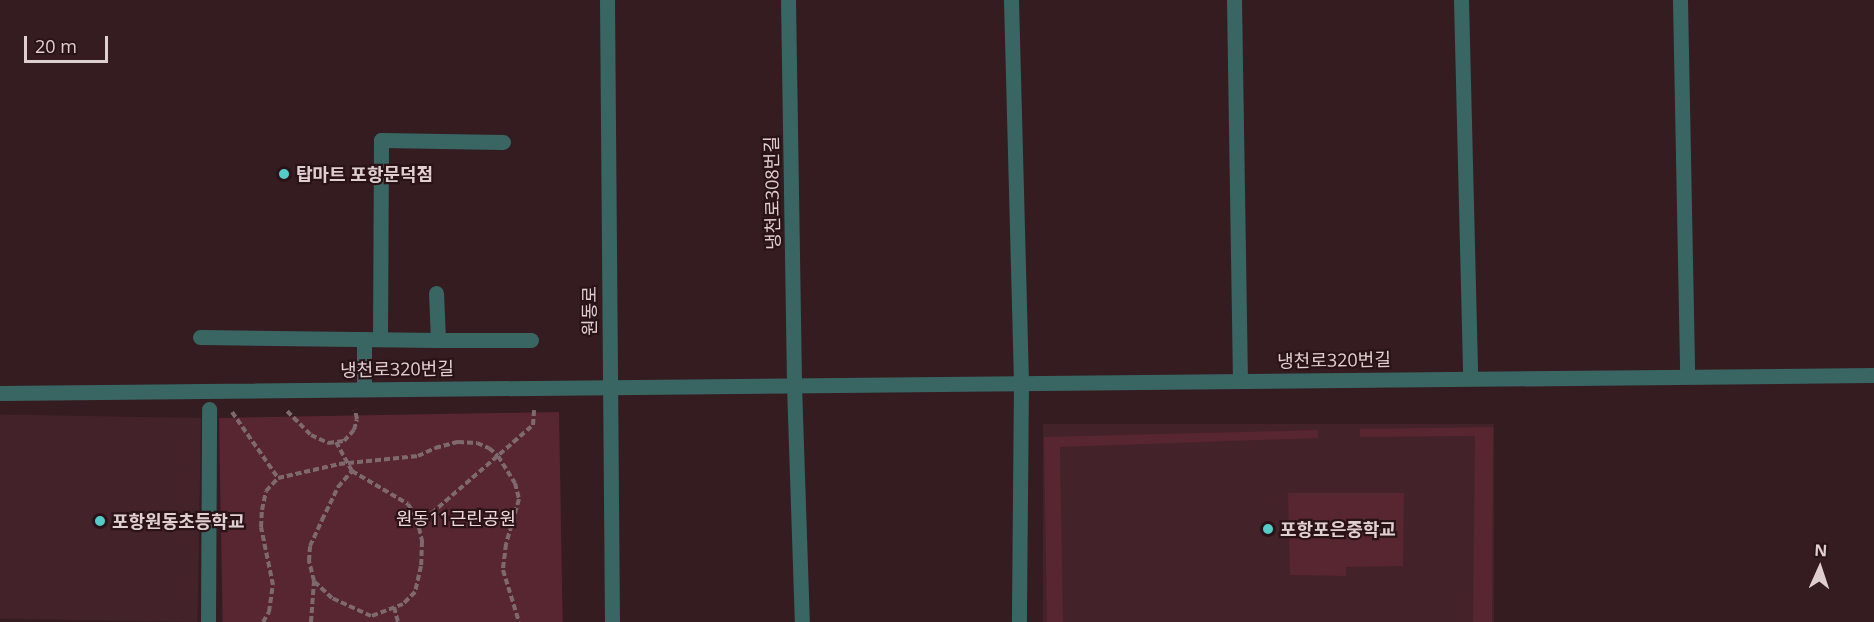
<!DOCTYPE html>
<html>
<head>
<meta charset="utf-8">
<style>
	body { margin:0 }
	#map { position:relative; width:1874px; height:622px; overflow:hidden; background:#351c20; font-family:"Open Sans","Noto Sans KR",sans-serif }
	div>[style] { position:absolute }
	[style*='--x'] { left:calc(var(--x)*1px); top:calc(var(--y)*1px); width:calc(var(--w)*1px); rotate:calc(var(--a)*1deg) }
	.built>* { inset:0; background:#432329; transform-origin:0 0 }
	.green>* { inset:0; background:#582630; transform-origin:0 0 }
	.path>* { height:4px; margin-top:-2px; transform-origin:0; background:repeating-linear-gradient(90deg,#7e696c 0 6px,transparent 0 9px) }
	.service>* { height:15px; margin:-7.5px; padding:0 7.5px; transform-origin:7.5px; border-radius:7.5px; background:#396663 }
	.pedestrian>* { height:15px; margin:-7.5px; padding:0 7.5px; transform-origin:7.5px; border-radius:7.5px; background:#396663 }
	.minor>* { height:15px; margin:-7.5px; padding:0 7.5px; transform-origin:7.5px; border-radius:7.5px; background:#396663 }
	.tertiary>* { height:15px; margin:-7.5px; padding:0 7.5px; transform-origin:7.5px; border-radius:7.5px; background:#396663 }
	.dots>* { width:16px; height:16px; translate:-50% -50%; box-sizing:border-box; border:3px solid #2a1317; border-radius:50% }
	span { translate:-50% -50%; white-space:nowrap; text-align:center; line-height:1.15; -webkit-text-stroke:4.5px #2a1317; paint-order:stroke }
	.poi-label { font-size:18px; color:#e0cfd1; font-weight:700 }
	.left { translate:0 -50%; text-align:left }
	.street-label { font-size:18px; color:#e0cfd1 }
	.park-label { font-size:18px; color:#f2d9dc }
	.north { position:absolute; left:1790px; top:538px; width:60px; height:60px; -webkit-text-stroke:4px #2a1317; paint-order:stroke; rotate:3deg; font-size:16px; font-weight:700; line-height:24px; text-align:center; color:#e0cfd1 }
	.north::after { content:''; display:block; margin:auto; width:21px; height:27px; background:#e0cfd1; clip-path:polygon(50% 0,100% 100%,50% 72%,0 100%) }
	.scale { position:absolute; left:24px; top:36px; width:84px; height:27px; box-sizing:border-box; border:3px solid #e0cfd1; border-top:0; padding-left:8px; font-size:18px; line-height:21px; white-space:nowrap; color:#e0cfd1; -webkit-text-stroke:4px #2a1317; paint-order:stroke }
</style>
</head>
<body>
<div id="map">
	<div class="built">
		<i style="left:201px;top:418px;width:204px;height:201px;rotate:91deg"></i>
		<i style="left:1494px;top:424px;width:198px;height:451px;rotate:90deg"></i>
	</div>
	<div class="green">
		<i style="left:559px;top:412px;width:210px;height:340px;rotate:89deg"></i>
		<i style="clip-path:polygon(1493px 427px,1492px 622px,1473px 622px,1475px 436px,1360px 437px,1360px 429px)"></i>
		<i style="clip-path:polygon(1318px 430px,1318px 438px,1060px 447px,1063px 622px,1047px 622px,1044px 437px)"></i>
		<i style="clip-path:polygon(1288px 493px,1404px 493px,1403px 566px,1346px 567px,1346px 576px,1290px 575px)"></i>
	</div>
	<div class="path">
		<i style="--x:287;--y:411;--w:34;--a:45"></i>
		<i style="--x:311;--y:435;--w:19;--a:25"></i>
		<i style="--x:328;--y:443;--w:16;--a:-7"></i>
		<i style="--x:344;--y:441;--w:15;--a:-48"></i>
		<i style="--x:354;--y:430;--w:11;--a:-75"></i>
		<i style="--x:357;--y:419;--w:9;--a:-103"></i>
		<i style="--x:232;--y:412;--w:80;--a:55.1"></i>
		<i style="--x:336;--y:442;--w:33;--a:61"></i>
		<i style="--x:352;--y:471;--w:65;--a:30.5"></i>
		<i style="--x:408;--y:504;--w:17;--a:59"></i>
		<i style="--x:417;--y:519;--w:23;--a:77"></i>
		<i style="--x:422;--y:541;--w:25;--a:92"></i>
		<i style="--x:421;--y:566;--w:27;--a:103"></i>
		<i style="--x:415;--y:592;--w:17;--a:135"></i>
		<i style="--x:403;--y:604;--w:34;--a:159"></i>
		<i style="--x:371;--y:616;--w:43;--a:-155.2"></i>
		<i style="--x:332;--y:598;--w:25;--a:-137"></i>
		<i style="--x:314;--y:581;--w:21;--a:-104"></i>
		<i style="--x:309;--y:561;--w:15;--a:-86"></i>
		<i style="--x:310;--y:546;--w:29;--a:-65"></i>
		<i style="--x:322;--y:520;--w:37;--a:-64"></i>
		<i style="--x:338;--y:487;--w:21;--a:-49"></i>
		<i style="--x:418;--y:525;--w:152;--a:-41"></i>
		<i style="--x:533;--y:425;--w:15;--a:-86"></i>
		<i style="--x:394;--y:607;--w:16;--a:75"></i>
		<i style="--x:263;--y:622;--w:12;--a:-59"></i>
		<i style="--x:269;--y:612;--w:27;--a:-82"></i>
		<i style="--x:273;--y:585;--w:59;--a:-101.7"></i>
		<i style="--x:261;--y:527;--w:17;--a:-87"></i>
		<i style="--x:262;--y:510;--w:19;--a:-78"></i>
		<i style="--x:266;--y:491;--w:18;--a:-47"></i>
		<i style="--x:278;--y:478;--w:63;--a:-12.9"></i>
		<i style="--x:339;--y:464;--w:79;--a:-5.8"></i>
		<i style="--x:418;--y:456;--w:19;--a:-25"></i>
		<i style="--x:435;--y:448;--w:24;--a:-15"></i>
		<i style="--x:458;--y:442;--w:19;--a:3"></i>
		<i style="--x:477;--y:443;--w:13;--a:23"></i>
		<i style="--x:489;--y:448;--w:12;--a:42"></i>
		<i style="--x:498;--y:456;--w:32;--a:58"></i>
		<i style="--x:515;--y:483;--w:16;--a:76"></i>
		<i style="--x:519;--y:499;--w:47;--a:106.1"></i>
		<i style="--x:506;--y:544;--w:26;--a:97"></i>
		<i style="--x:503;--y:570;--w:54;--a:72.9"></i>
		<i style="--x:311;--y:622;--w:41;--a:-85.8"></i>
	</div>
	<div class="service">
		<i style="--x:200;--y:337;--w:238;--a:0.7"></i>
		<i style="--x:438;--y:340;--w:47;--a:-92.4"></i>
		<i style="--x:364;--y:339;--w:50;--a:90"></i>
		<i style="--x:380;--y:339;--w:199;--a:-89.7"></i>
		<i style="--x:381;--y:140;--w:122;--a:0.9"></i>
		<i style="--x:438;--y:340;--w:93;--a:0"></i>
	</div>
	<div class="pedestrian">
		<i style="--x:208;--y:622;--w:213;--a:-89.7"></i>
	</div>
	<div class="minor">
		<i style="--x:788;--y:0;--w:385;--a:89.1"></i>
		<i style="--x:794;--y:385;--w:237;--a:88.1"></i>
		<i style="--x:1011;--y:0;--w:382;--a:88.5"></i>
		<i style="--x:1021;--y:382;--w:240;--a:90.5"></i>
		<i style="--x:1234;--y:0;--w:381;--a:89.1"></i>
		<i style="--x:1461;--y:0;--w:378;--a:88.6"></i>
		<i style="--x:1680;--y:0;--w:376;--a:88.9"></i>
		<i style="--x:0;--y:393;--w:1874;--a:-0.55"></i>
	</div>
	<div class="tertiary">
		<i style="--x:607;--y:0;--w:622;--a:89.54"></i>
	</div>
	<div class="dots">
		<i style="left:284px;top:174px;background:#54cdc8"></i>
		<i style="left:100px;top:521px;background:#54cdc8"></i>
		<i style="left:1268px;top:529px;background:#54cdc8"></i>
	</div>
	<div class="poi-label">
		<span class="left" style="left:296px;top:174px">탑마트 포항문덕점</span>
		<span class="left" style="left:112px;top:521px">포항원동초등학교</span>
		<span class="left" style="left:1280px;top:529px">포항포은중학교</span>
	</div>
	<div class="street-label">
		<span style="left:772px;top:193px;rotate:-91deg">냉천로308번길</span>
		<span style="left:589px;top:311px;rotate:-90deg">원동로</span>
		<span style="left:1334px;top:360px;rotate:-1deg">냉천로320번길</span>
		<span style="left:397px;top:369px;rotate:-1deg">냉천로320번길</span>
	</div>
	<div class="park-label">
		<span style="left:456px;top:518px">원동11근린공원</span>
	</div>
	<div class="north">N</div>
	<div class="scale">20 m</div>
</div>
</body>
</html>
